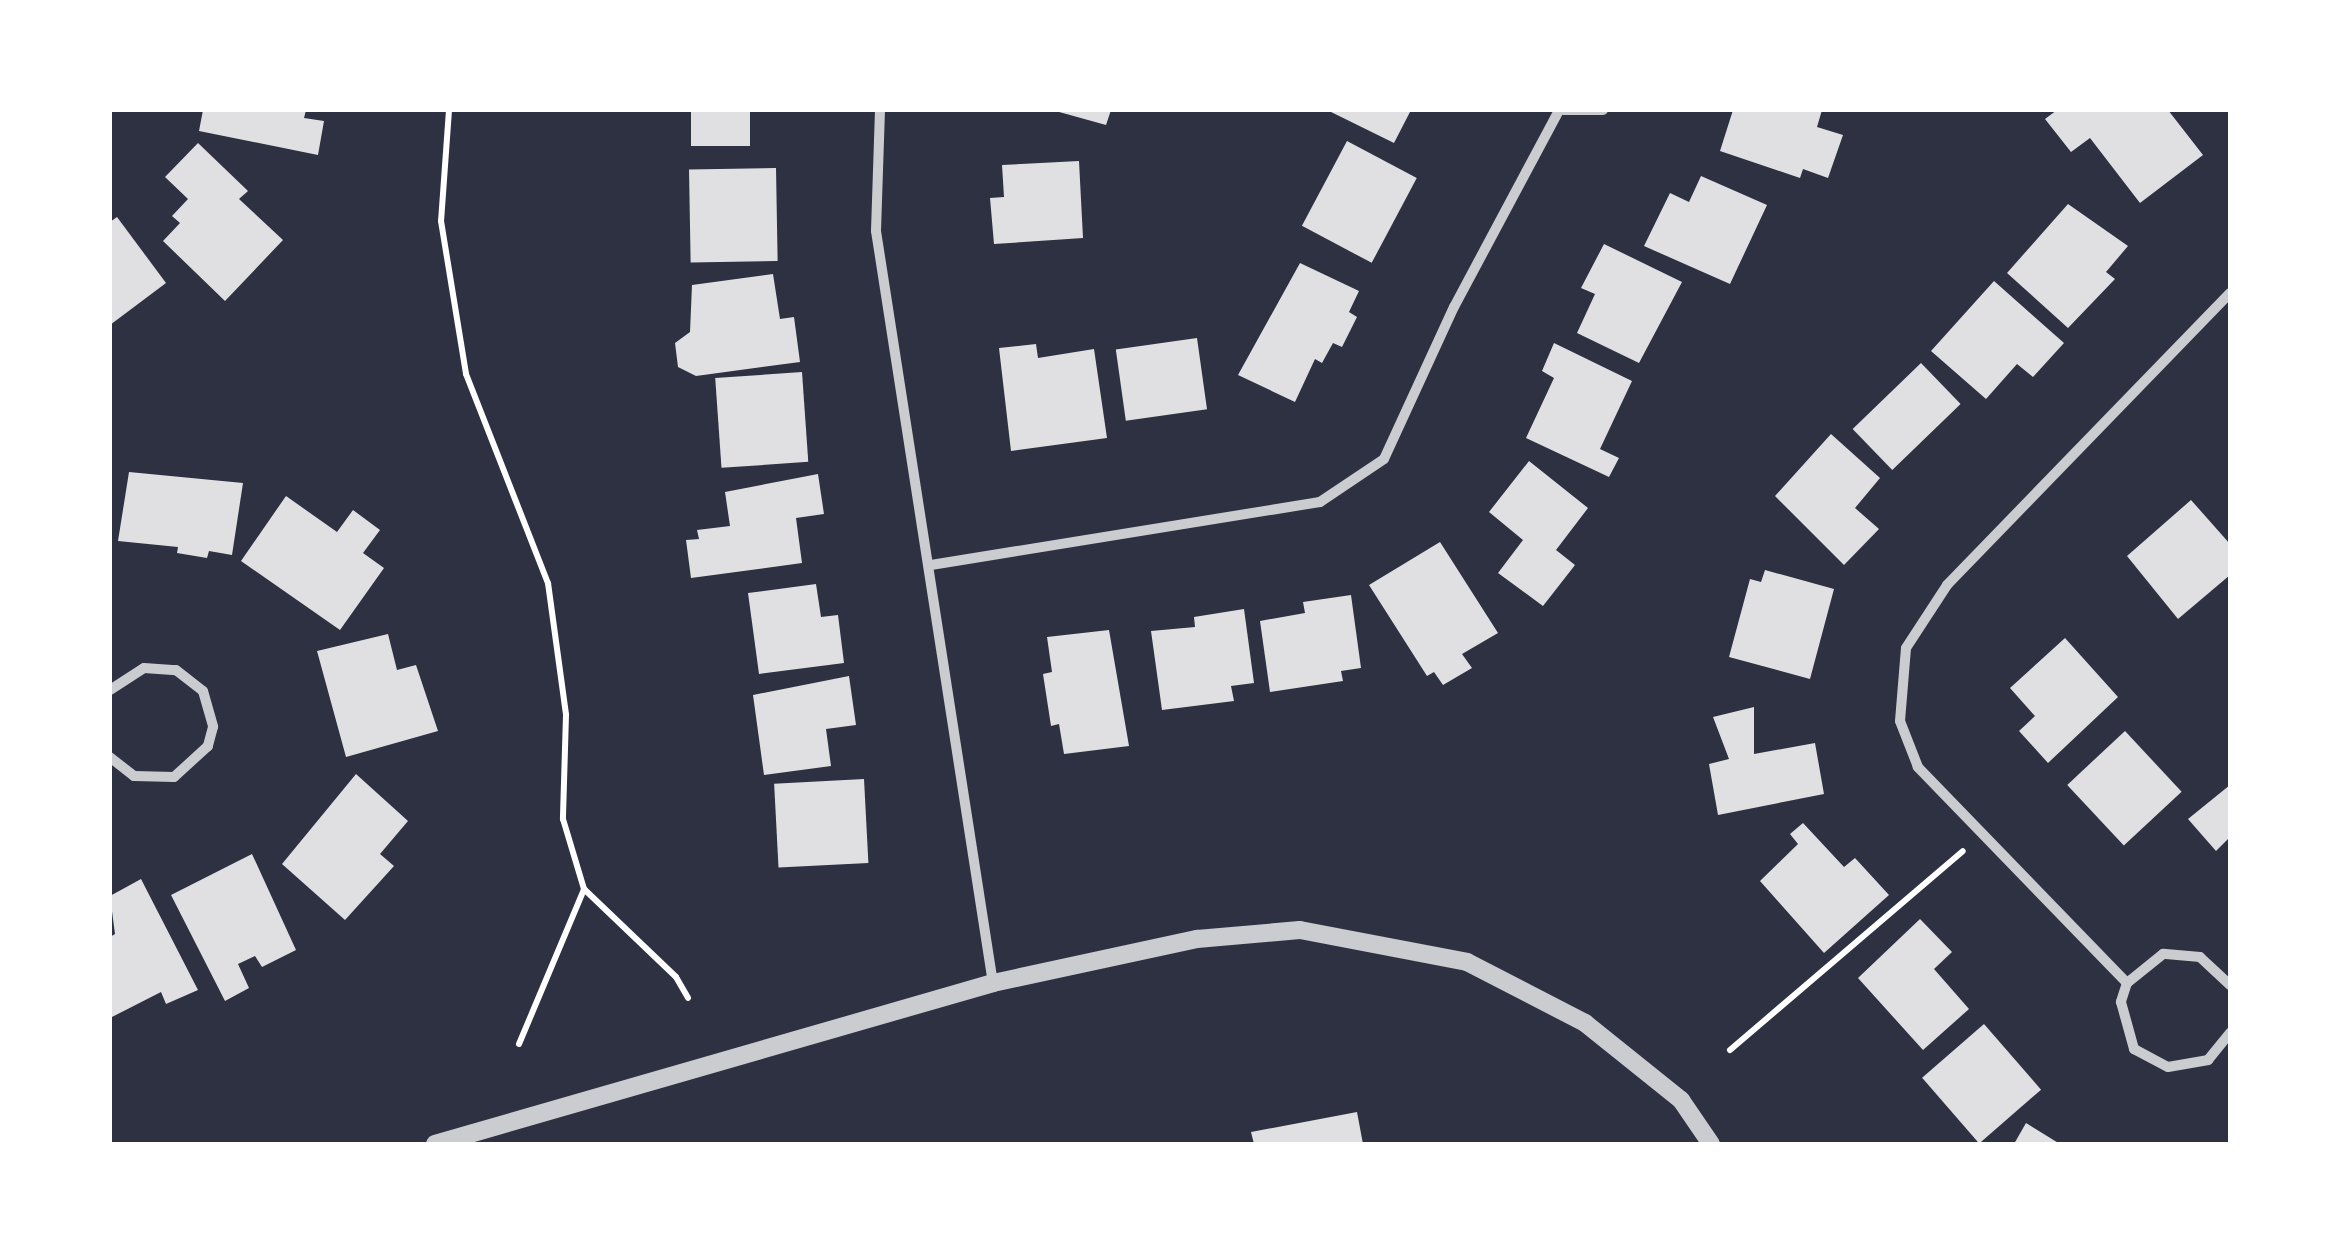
<!DOCTYPE html>
<html>
<head>
<meta charset="utf-8">
<style>
	body { margin:0 }
	#map { position:relative; width:2340px; height:1254px; overflow:hidden; background:#2d3142; font-family:"Titillium Web",sans-serif }
	div>[style] { position:absolute }
	[style*='--x'] { left:calc(var(--x)*1px); top:calc(var(--y)*1px); width:calc(var(--w)*1px); rotate:calc(var(--a)*1deg) }
	.building>* { inset:0; background:#e0e0e3; transform-origin:0 0 }
	.path>* { height:6px; margin:-3px; padding:0 3px; transform-origin:3px; border-radius:3px; background:#fff }
	.minor>* { height:10px; margin:-5px; padding:0 5px; transform-origin:5px; border-radius:5px; background:#caccd0 }
	.tertiary>* { height:18px; margin:-9px; padding:0 9px; transform-origin:9px; border-radius:9px; background:#caccd0 }
	span { translate:-50% -50%; white-space:nowrap; text-align:center; line-height:1.15; -webkit-text-stroke:8px #fff; paint-order:stroke }
	.frame { position:absolute; inset:0; border:112px solid #fff; pointer-events:none }
</style>
</head>
<body>
<div id="map">
	<div class="building">
		<i style="clip-path:polygon(203px 110px,306px 110px,304px 118px,324px 121px,318px 155px,199px 131px)"></i>
		<i style="left:691px;top:110px;width:59px;height:36px"></i>
		<i style="clip-path:polygon(1052px 110px,1111px 110px,1106px 125px)"></i>
		<i style="clip-path:polygon(1327px 110px,1411px 110px,1394px 143px)"></i>
		<i style="clip-path:polygon(1733px 110px,1822px 110px,1817px 127px,1843px 135px,1828px 178px,1803px 169px,1800px 178px,1720px 151px)"></i>
		<i style="clip-path:polygon(2057px 110px,2168px 110px,2203px 155px,2140px 203px,2090px 138px,2071px 152px,2045px 119px)"></i>
		<i style="left:1347px;top:141px;width:79px;height:96px;rotate:28deg"></i>
		<i style="clip-path:polygon(198px 143px,248px 191px,239px 199px,283px 240px,225px 301px,163px 241px,180px 223px,172px 216px,188px 199px,165px 177px)"></i>
		<i style="clip-path:polygon(1079px 161px,1083px 238px,994px 244px,990px 198px,1004px 197px,1002px 165px)"></i>
		<i style="left:776px;top:168px;width:93px;height:87px;rotate:89deg"></i>
		<i style="clip-path:polygon(1701px 176px,1767px 205px,1730px 284px,1644px 246px,1670px 193px,1689px 202px)"></i>
		<i style="clip-path:polygon(2068px 204px,2128px 246px,2106px 272px,2115px 279px,2068px 328px,2007px 273px)"></i>
		<i style="clip-path:polygon(117px 217px,166px 283px,110px 325px,110px 222px)"></i>
		<i style="clip-path:polygon(1604px 244px,1682px 282px,1639px 363px,1577px 333px,1595px 294px,1581px 288px)"></i>
		<i style="clip-path:polygon(1300px 263px,1359px 291px,1349px 312px,1357px 317px,1342px 347px,1333px 343px,1322px 363px,1315px 359px,1295px 402px,1238px 375px)"></i>
		<i style="clip-path:polygon(773px 274px,780px 319px,794px 317px,800px 362px,696px 376px,678px 367px,675px 343px,690px 332px,692px 285px)"></i>
		<i style="clip-path:polygon(1994px 281px,2064px 343px,2033px 377px,2017px 364px,1986px 399px,1931px 351px)"></i>
		<i style="left:1197px;top:338px;width:72px;height:82px;rotate:82deg"></i>
		<i style="clip-path:polygon(1554px 343px,1632px 381px,1600px 449px,1619px 458px,1609px 477px,1526px 438px,1554px 378px,1542px 371px)"></i>
		<i style="clip-path:polygon(1036px 344px,1038px 358px,1094px 349px,1107px 438px,1011px 451px,999px 348px)"></i>
		<i style="left:1921px;top:363px;width:57px;height:95px;rotate:46deg"></i>
		<i style="left:802px;top:372px;width:90px;height:87px;rotate:86deg"></i>
		<i style="clip-path:polygon(1831px 434px,1880px 478px,1855px 508px,1879px 529px,1844px 565px,1775px 496px)"></i>
		<i style="clip-path:polygon(1529px 461px,1588px 508px,1556px 550px,1575px 565px,1543px 606px,1498px 573px,1523px 540px,1489px 512px)"></i>
		<i style="clip-path:polygon(129px 472px,243px 483px,232px 555px,209px 551px,207px 558px,177px 553px,178px 547px,118px 541px)"></i>
		<i style="clip-path:polygon(818px 474px,824px 514px,796px 518px,802px 563px,691px 578px,686px 540px,699px 539px,697px 530px,730px 526px,725px 492px)"></i>
		<i style="clip-path:polygon(286px 496px,337px 532px,353px 510px,380px 530px,363px 553px,384px 568px,340px 630px,241px 561px)"></i>
		<i style="clip-path:polygon(2191px 500px,2230px 544px,2230px 575px,2178px 619px,2127px 556px)"></i>
		<i style="clip-path:polygon(1440px 542px,1498px 633px,1462px 654px,1472px 668px,1443px 685px,1434px 672px,1427px 676px,1369px 585px)"></i>
		<i style="clip-path:polygon(1765px 570px,1834px 589px,1810px 679px,1729px 657px,1750px 579px,1761px 582px)"></i>
		<i style="clip-path:polygon(816px 584px,821px 617px,838px 615px,844px 663px,759px 674px,748px 593px)"></i>
		<i style="clip-path:polygon(1351px 595px,1361px 668px,1341px 671px,1343px 681px,1270px 692px,1260px 621px,1305px 613px,1303px 602px)"></i>
		<i style="clip-path:polygon(1244px 609px,1254px 683px,1231px 686px,1234px 701px,1162px 710px,1151px 631px,1195px 627px,1194px 617px)"></i>
		<i style="clip-path:polygon(1109px 630px,1129px 746px,1064px 754px,1059px 724px,1051px 726px,1043px 674px,1052px 672px,1047px 637px)"></i>
		<i style="clip-path:polygon(388px 634px,397px 670px,416px 665px,438px 731px,346px 757px,317px 651px)"></i>
		<i style="clip-path:polygon(2065px 638px,2118px 697px,2048px 763px,2019px 731px,2035px 716px,2010px 688px)"></i>
		<i style="clip-path:polygon(849px 676px,856px 725px,826px 729px,831px 766px,764px 775px,753px 695px)"></i>
		<i style="clip-path:polygon(1754px 707px,1754px 754px,1815px 743px,1824px 794px,1718px 815px,1709px 764px,1729px 759px,1713px 717px)"></i>
		<i style="left:2125px;top:731px;width:83px;height:79px;rotate:47deg"></i>
		<i style="clip-path:polygon(356px 774px,408px 821px,380px 854px,394px 866px,345px 920px,282px 864px)"></i>
		<i style="left:864px;top:779px;width:84px;height:90px;rotate:87deg"></i>
		<i style="clip-path:polygon(2230px 785px,2230px 837px,2216px 851px,2188px 819px)"></i>
		<i style="clip-path:polygon(1803px 823px,1844px 867px,1855px 858px,1889px 895px,1824px 953px,1760px 881px,1798px 844px,1790px 834px)"></i>
		<i style="clip-path:polygon(252px 854px,296px 950px,262px 967px,255px 956px,238px 964px,249px 988px,225px 1001px,171px 895px)"></i>
		<i style="clip-path:polygon(141px 879px,198px 990px,166px 1004px,161px 992px,110px 1018px,110px 937px,115px 934px,110px 896px)"></i>
		<i style="clip-path:polygon(1920px 919px,1952px 952px,1934px 969px,1969px 1009px,1923px 1050px,1858px 978px)"></i>
		<i style="left:1984px;top:1024px;width:87px;height:82px;rotate:49deg"></i>
		<i style="clip-path:polygon(1357px 1112px,1363px 1144px,1254px 1144px,1251px 1132px)"></i>
		<i style="clip-path:polygon(2026px 1123px,2060px 1144px,2014px 1144px)"></i>
	</div>
	<div class="path">
		<i style="--x:449;--y:110;--w:111;--a:94.1"></i>
		<i style="--x:441;--y:221;--w:155;--a:80.7"></i>
		<i style="--x:466;--y:374;--w:225;--a:68.6"></i>
		<i style="--x:548;--y:583;--w:133;--a:82.2"></i>
		<i style="--x:566;--y:715;--w:104;--a:91.7"></i>
		<i style="--x:563;--y:819;--w:73;--a:73.3"></i>
		<i style="--x:584;--y:889;--w:127;--a:43.7"></i>
		<i style="--x:676;--y:977;--w:24;--a:60"></i>
		<i style="--x:519;--y:1044;--w:168;--a:-67.2"></i>
		<i style="--x:1730;--y:1050;--w:306;--a:-40.5"></i>
	</div>
	<div class="minor">
		<i style="--x:880;--y:110;--w:121;--a:91.9"></i>
		<i style="--x:876;--y:231;--w:761;--a:81.16"></i>
		<i style="--x:1563;--y:110;--w:40;--a:0"></i>
		<i style="--x:931;--y:565;--w:394;--a:-9.2"></i>
		<i style="--x:1320;--y:502;--w:77;--a:-33.9"></i>
		<i style="--x:1384;--y:459;--w:167;--a:-65.3"></i>
		<i style="--x:1454;--y:307;--w:223;--a:-61.9"></i>
		<i style="--x:110;--y:690;--w:40;--a:-32.9"></i>
		<i style="--x:144;--y:668;--w:32;--a:4"></i>
		<i style="--x:176;--y:670;--w:34;--a:38"></i>
		<i style="--x:203;--y:691;--w:37;--a:74"></i>
		<i style="--x:213;--y:727;--w:20;--a:105"></i>
		<i style="--x:208;--y:746;--w:46;--a:137.6"></i>
		<i style="--x:174;--y:777;--w:40;--a:-178.6"></i>
		<i style="--x:134;--y:776;--w:31;--a:-142"></i>
		<i style="--x:2127;--y:983;--w:301;--a:-134.1"></i>
		<i style="--x:1918;--y:767;--w:49;--a:-111.4"></i>
		<i style="--x:1900;--y:721;--w:73;--a:-85.3"></i>
		<i style="--x:1906;--y:648;--w:75;--a:-56.9"></i>
		<i style="--x:1947;--y:585;--w:407;--a:-45.9"></i>
		<i style="--x:2230;--y:985;--w:41;--a:-137"></i>
		<i style="--x:2200;--y:957;--w:37;--a:-175"></i>
		<i style="--x:2163;--y:954;--w:46;--a:141.1"></i>
		<i style="--x:2127;--y:983;--w:20;--a:108"></i>
		<i style="--x:2121;--y:1002;--w:49;--a:74.5"></i>
		<i style="--x:2134;--y:1049;--w:38;--a:28"></i>
		<i style="--x:2168;--y:1067;--w:41;--a:-9.9"></i>
		<i style="--x:2208;--y:1060;--w:35;--a:-51"></i>
	</div>
	<div class="tertiary">
		<i style="--x:435;--y:1144;--w:581;--a:-16.09"></i>
		<i style="--x:993;--y:983;--w:209;--a:-12.2"></i>
		<i style="--x:1197;--y:939;--w:103;--a:-5"></i>
		<i style="--x:1300;--y:930;--w:170;--a:10.8"></i>
		<i style="--x:1467;--y:962;--w:133;--a:27.3"></i>
		<i style="--x:1585;--y:1023;--w:123;--a:38.7"></i>
		<i style="--x:1681;--y:1100;--w:53;--a:55.7"></i>
	</div>
	<div class="frame"></div>
</div>
</body>
</html>
